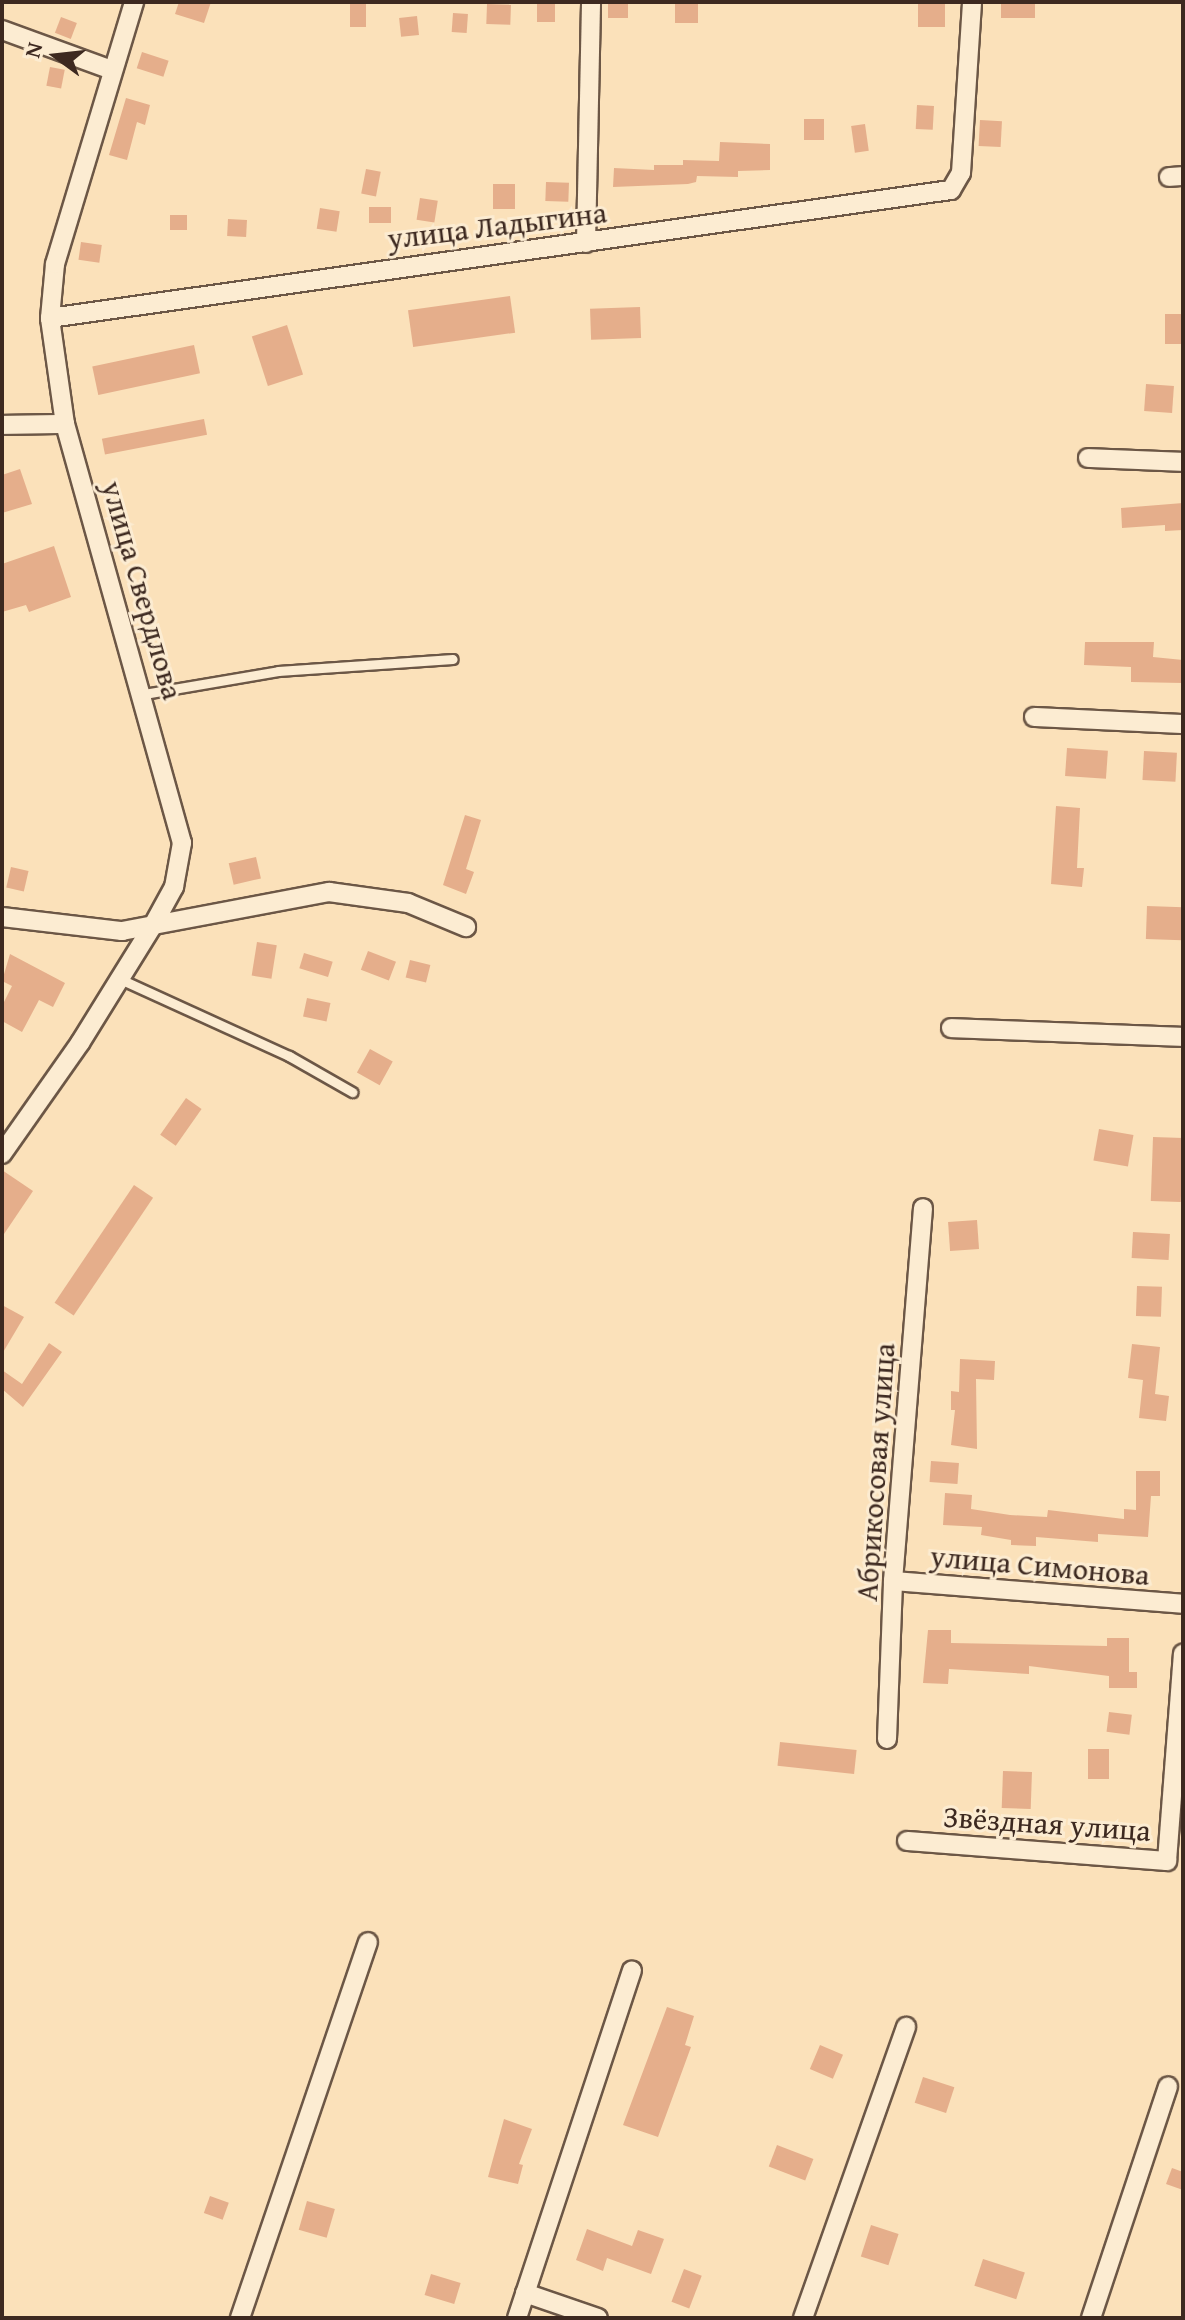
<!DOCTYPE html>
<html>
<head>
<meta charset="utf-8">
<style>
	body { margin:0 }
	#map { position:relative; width:1185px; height:2320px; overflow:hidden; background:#fbe1ba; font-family:"Gentium Book Plus",serif }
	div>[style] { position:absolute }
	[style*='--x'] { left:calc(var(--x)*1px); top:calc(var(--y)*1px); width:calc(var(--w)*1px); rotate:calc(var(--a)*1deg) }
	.building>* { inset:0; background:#e5ae8b; transform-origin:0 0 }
	.roads { filter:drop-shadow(2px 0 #6c5746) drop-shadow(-2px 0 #6c5746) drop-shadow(0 2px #6c5746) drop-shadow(0 -2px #6c5746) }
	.lane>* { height:9px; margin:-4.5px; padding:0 4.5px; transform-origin:4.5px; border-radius:4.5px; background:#fcecd2 }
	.street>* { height:18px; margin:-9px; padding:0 9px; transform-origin:9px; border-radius:9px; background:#fcecd2 }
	span { translate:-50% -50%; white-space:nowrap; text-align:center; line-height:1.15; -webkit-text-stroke:6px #fcecd2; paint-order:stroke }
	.street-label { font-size:30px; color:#3d2920 }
	.frame { position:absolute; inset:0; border:4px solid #3d2920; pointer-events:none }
	.north { position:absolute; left:16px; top:16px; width:80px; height:80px; -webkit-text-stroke:6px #fcecd2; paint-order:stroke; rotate:285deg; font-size:22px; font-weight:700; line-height:32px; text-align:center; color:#3d2920 }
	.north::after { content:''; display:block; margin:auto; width:28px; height:36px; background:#3d2920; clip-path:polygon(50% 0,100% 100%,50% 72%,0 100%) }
</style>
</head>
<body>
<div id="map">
	<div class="building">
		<i style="clip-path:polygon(179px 2px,211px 2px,204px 23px,175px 14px)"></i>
		<i style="left:537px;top:2px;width:18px;height:20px"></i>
		<i style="left:608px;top:2px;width:20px;height:16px"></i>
		<i style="left:675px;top:2px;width:23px;height:21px"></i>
		<i style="left:918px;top:2px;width:27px;height:25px"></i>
		<i style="left:1001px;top:2px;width:34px;height:16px"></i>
		<i style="left:350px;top:3px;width:16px;height:24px"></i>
		<i style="left:487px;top:4px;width:24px;height:20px;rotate:2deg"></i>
		<i style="left:453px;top:13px;width:15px;height:19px;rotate:4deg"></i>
		<i style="left:417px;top:16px;width:19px;height:18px;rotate:84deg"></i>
		<i style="left:61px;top:17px;width:17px;height:17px;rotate:21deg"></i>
		<i style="left:142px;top:52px;width:28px;height:17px;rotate:18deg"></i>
		<i style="left:50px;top:67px;width:15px;height:19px;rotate:11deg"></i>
		<i style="clip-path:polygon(126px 98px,150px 105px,145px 125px,137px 122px,127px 160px,109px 155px)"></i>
		<i style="left:917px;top:105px;width:17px;height:24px;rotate:3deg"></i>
		<i style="left:804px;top:119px;width:20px;height:21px"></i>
		<i style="left:980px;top:120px;width:22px;height:26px;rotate:3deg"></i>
		<i style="left:865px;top:124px;width:27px;height:14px;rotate:82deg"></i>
		<i style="clip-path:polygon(720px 142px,770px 144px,770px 170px,738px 171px,738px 177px,697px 176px,696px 182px,688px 184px,613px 187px,614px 168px,654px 170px,654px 165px,683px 165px,683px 160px,719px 161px)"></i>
		<i style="left:366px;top:169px;width:15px;height:25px;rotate:11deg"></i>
		<i style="left:546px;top:182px;width:23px;height:19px;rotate:2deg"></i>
		<i style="left:493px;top:184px;width:22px;height:25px"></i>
		<i style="left:420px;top:198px;width:18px;height:22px;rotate:9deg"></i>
		<i style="left:391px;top:207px;width:16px;height:22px;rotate:90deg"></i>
		<i style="left:320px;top:208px;width:20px;height:21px;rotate:9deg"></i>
		<i style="left:170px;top:215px;width:17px;height:15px"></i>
		<i style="left:228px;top:219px;width:19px;height:17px;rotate:3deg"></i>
		<i style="left:81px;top:242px;width:21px;height:18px;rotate:8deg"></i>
		<i style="left:510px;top:296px;width:37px;height:103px;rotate:82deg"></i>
		<i style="left:640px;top:307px;width:31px;height:50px;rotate:88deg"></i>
		<i style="left:1165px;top:314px;width:18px;height:30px"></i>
		<i style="left:287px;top:325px;width:52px;height:37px;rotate:72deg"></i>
		<i style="left:194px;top:345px;width:29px;height:104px;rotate:78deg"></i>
		<i style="left:1146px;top:384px;width:28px;height:27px;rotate:4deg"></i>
		<i style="left:204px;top:419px;width:16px;height:104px;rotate:79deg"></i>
		<i style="clip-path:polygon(20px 469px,32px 504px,2px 513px,2px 475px)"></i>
		<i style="clip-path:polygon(1183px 503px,1183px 530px,1165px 531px,1165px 525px,1122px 528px,1121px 508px)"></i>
		<i style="clip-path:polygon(54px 546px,71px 597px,29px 612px,26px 605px,2px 612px,2px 564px)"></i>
		<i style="clip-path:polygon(1085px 642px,1154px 642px,1153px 657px,1183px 660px,1183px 683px,1131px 682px,1131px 667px,1084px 665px)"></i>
		<i style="left:1067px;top:748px;width:41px;height:28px;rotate:4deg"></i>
		<i style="left:1144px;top:751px;width:33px;height:29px;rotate:3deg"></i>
		<i style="clip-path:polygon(1056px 806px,1080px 808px,1077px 868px,1084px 868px,1082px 887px,1051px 884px)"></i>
		<i style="clip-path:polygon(465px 815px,481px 820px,466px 869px,474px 872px,466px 894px,443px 885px)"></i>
		<i style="left:256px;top:857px;width:22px;height:28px;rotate:77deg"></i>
		<i style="left:11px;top:867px;width:18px;height:21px;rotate:13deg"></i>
		<i style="left:1147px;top:906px;width:36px;height:33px;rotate:2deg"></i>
		<i style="left:257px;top:942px;width:20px;height:34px;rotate:9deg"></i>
		<i style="left:368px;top:951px;width:30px;height:20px;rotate:21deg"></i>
		<i style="left:304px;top:953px;width:30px;height:16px;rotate:17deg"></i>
		<i style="clip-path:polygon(10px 954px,65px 983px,53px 1007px,39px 1000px,22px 1032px,2px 1021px,2px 1006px,12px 986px,2px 981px)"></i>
		<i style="left:410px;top:960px;width:21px;height:18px;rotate:14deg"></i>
		<i style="left:307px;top:998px;width:24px;height:19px;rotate:12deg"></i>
		<i style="left:370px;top:1049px;width:26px;height:27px;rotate:29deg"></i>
		<i style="left:186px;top:1098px;width:19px;height:45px;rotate:35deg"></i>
		<i style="left:1099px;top:1129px;width:35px;height:32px;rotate:10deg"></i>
		<i style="left:1183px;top:1138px;width:64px;height:30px;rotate:92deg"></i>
		<i style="clip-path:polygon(2px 1170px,33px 1191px,2px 1237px)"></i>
		<i style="left:134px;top:1185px;width:23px;height:142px;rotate:34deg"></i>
		<i style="left:977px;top:1220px;width:29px;height:29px;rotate:86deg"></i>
		<i style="left:1133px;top:1232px;width:37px;height:26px;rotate:3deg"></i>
		<i style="left:1137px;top:1286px;width:25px;height:30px;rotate:2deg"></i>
		<i style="clip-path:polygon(2px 1305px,24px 1317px,2px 1354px)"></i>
		<i style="clip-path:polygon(49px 1343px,62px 1352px,23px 1407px,2px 1389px,2px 1370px,22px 1384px)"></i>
		<i style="clip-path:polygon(1132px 1344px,1160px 1347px,1155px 1394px,1169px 1396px,1166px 1421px,1139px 1418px,1143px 1380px,1128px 1378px)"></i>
		<i style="clip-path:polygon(960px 1359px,995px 1361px,994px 1380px,976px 1379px,977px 1449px,951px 1445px,955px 1410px,951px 1410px,951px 1391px,959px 1392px)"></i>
		<i style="left:931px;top:1461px;width:28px;height:21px;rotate:4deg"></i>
		<i style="clip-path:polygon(1136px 1471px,1160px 1471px,1160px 1496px,1151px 1496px,1148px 1537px,1098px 1534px,1098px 1542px,1036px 1537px,1036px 1546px,1011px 1545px,1011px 1540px,981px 1535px,982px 1527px,943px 1525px,945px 1493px,972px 1495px,971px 1509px,1010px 1515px,1047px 1517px,1048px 1510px,1124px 1519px,1124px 1509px,1136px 1510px)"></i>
		<i style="clip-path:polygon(928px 1630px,951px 1630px,951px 1643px,1107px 1646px,1107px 1638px,1129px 1638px,1129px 1672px,1137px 1672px,1137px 1688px,1109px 1688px,1109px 1676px,1029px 1666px,1029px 1674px,949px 1669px,948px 1684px,923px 1683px)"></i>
		<i style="left:1109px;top:1712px;width:23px;height:20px;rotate:7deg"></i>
		<i style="left:780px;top:1742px;width:77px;height:24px;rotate:6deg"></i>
		<i style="left:1088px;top:1749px;width:21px;height:30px"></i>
		<i style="left:1003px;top:1771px;width:29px;height:37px;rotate:2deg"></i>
		<i style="clip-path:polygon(667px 2007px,694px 2016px,685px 2045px,691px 2047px,658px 2137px,623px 2125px)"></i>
		<i style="left:820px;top:2045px;width:25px;height:26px;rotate:23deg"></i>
		<i style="left:923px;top:2077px;width:33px;height:27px;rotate:18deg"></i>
		<i style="clip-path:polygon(504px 2119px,532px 2129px,519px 2164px,523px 2165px,518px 2184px,488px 2177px)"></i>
		<i style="left:777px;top:2145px;width:39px;height:23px;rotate:21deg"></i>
		<i style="clip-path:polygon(1172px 2168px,1183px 2172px,1183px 2190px,1166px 2184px)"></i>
		<i style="left:210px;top:2196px;width:20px;height:18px;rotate:20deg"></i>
		<i style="left:307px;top:2201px;width:29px;height:30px;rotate:16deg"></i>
		<i style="left:871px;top:2225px;width:29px;height:33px;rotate:18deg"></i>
		<i style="clip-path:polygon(587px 2229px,632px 2246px,638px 2230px,664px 2239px,651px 2274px,607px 2258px,603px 2271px,576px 2260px)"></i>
		<i style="left:983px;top:2259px;width:44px;height:28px;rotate:18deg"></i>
		<i style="left:684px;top:2269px;width:19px;height:35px;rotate:21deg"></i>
		<i style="left:431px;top:2274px;width:31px;height:22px;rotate:17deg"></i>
	</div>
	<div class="roads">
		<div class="lane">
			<i style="--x:144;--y:694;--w:136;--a:-9.7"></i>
			<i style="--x:278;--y:671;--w:175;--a:-3.9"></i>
			<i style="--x:120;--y:979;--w:186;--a:24.5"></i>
			<i style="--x:289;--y:1056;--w:73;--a:29.7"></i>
		</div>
		<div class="street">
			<i style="--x:2;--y:30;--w:117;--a:20"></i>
			<i style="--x:1169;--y:177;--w:14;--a:-4"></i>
			<i style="--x:586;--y:243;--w:241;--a:-88.8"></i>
			<i style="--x:50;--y:318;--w:910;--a:-8.09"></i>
			<i style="--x:951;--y:190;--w:20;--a:-60"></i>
			<i style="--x:961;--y:173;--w:171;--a:-86.3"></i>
			<i style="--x:2;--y:425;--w:63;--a:-0.9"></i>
			<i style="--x:1088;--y:458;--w:95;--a:2.4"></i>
			<i style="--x:1034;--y:717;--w:149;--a:2.7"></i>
			<i style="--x:2;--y:917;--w:121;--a:6.7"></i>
			<i style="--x:122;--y:931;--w:211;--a:-10.7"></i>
			<i style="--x:329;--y:892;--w:80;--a:7.9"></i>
			<i style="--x:408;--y:903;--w:63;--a:22.5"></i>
			<i style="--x:951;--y:1028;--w:232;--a:2.2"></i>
			<i style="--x:2;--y:1154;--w:136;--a:-54.9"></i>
			<i style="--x:80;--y:1043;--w:137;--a:-58.2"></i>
			<i style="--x:152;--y:927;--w:46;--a:-61.2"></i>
			<i style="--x:174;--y:887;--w:45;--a:-79.7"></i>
			<i style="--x:182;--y:843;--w:435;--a:-105.6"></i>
			<i style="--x:65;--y:424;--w:107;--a:-98.1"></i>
			<i style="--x:50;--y:318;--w:54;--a:-84.7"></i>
			<i style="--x:55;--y:264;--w:274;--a:-73.2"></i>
			<i style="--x:893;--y:1581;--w:291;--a:4.5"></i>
			<i style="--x:887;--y:1739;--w:158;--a:-87.8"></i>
			<i style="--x:893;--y:1581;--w:374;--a:-85.4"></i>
			<i style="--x:907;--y:1841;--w:261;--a:4.4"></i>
			<i style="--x:1167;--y:1861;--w:208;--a:-85.6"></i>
			<i style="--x:525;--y:2293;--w:77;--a:18.9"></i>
			<i style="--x:240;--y:2318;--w:397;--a:-71.2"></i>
			<i style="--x:517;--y:2318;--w:366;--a:-71.7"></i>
			<i style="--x:803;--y:2318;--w:309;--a:-70.5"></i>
			<i style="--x:1091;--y:2318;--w:244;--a:-71.6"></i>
		</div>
	</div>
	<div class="street-label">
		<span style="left:497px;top:225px;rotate:-7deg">улица Ладыгина</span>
		<span style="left:143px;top:590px;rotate:74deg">улица Свердлова</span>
		<span style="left:875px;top:1472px;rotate:-86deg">Абрикосовая улица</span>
		<span style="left:1040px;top:1565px;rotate:5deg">улица Симонова</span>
		<span style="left:1047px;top:1823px;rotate:4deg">Звёздная улица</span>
	</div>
	<div class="frame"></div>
	<div class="north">N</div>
</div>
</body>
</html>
